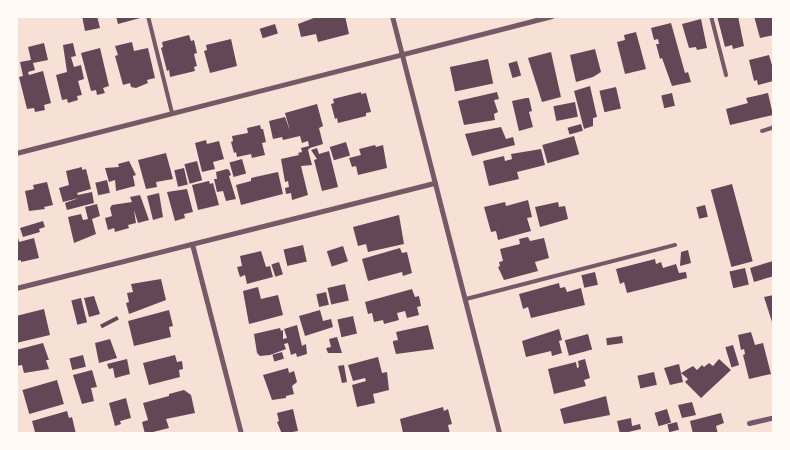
<!DOCTYPE html>
<html>
<head>
<meta charset="utf-8">
<style>
	body { margin:0 }
	#map { position:relative; width:790px; height:450px; overflow:hidden; background:#f7e1d7; font-family:Raleway,sans-serif }
	div>[style] { position:absolute }
	[style*='--x'] { left:calc(var(--x)*1px); top:calc(var(--y)*1px); width:calc(var(--w)*1px); rotate:calc(var(--a)*1deg) }
	.building>* { inset:0; background:#644757; transform-origin:0 0 }
	.service>* { height:4px; margin:-2px; padding:0 2px; transform-origin:2px; border-radius:2px; background:#755966 }
	.minor>* { height:5px; margin:-2.5px; padding:0 2.5px; transform-origin:2.5px; border-radius:2.5px; background:#755966 }
	span { translate:-50% -50%; white-space:nowrap; text-align:center; line-height:1.15; -webkit-text-stroke:4px #fffaf5; paint-order:stroke }
	.frame { position:absolute; inset:0; border:18px solid #fffaf5; pointer-events:none }
</style>
</head>
<body>
<div id="map">
	<div class="building">
		<i style="clip-path:polygon(82px 16px,97px 16px,100px 28px,85px 31px)"></i>
		<i style="clip-path:polygon(116px 16px,144px 16px,144px 17px,118px 24px)"></i>
		<i style="clip-path:polygon(319px 16px,345px 16px,349px 34px,318px 42px,316px 34px,301px 37px,298px 24px)"></i>
		<i style="clip-path:polygon(717px 16px,738px 16px,744px 46px,733px 49px,732px 45px,725px 47px)"></i>
		<i style="clip-path:polygon(754px 16px,772px 16px,774px 35px,760px 38px)"></i>
		<i style="clip-path:polygon(701px 19px,707px 48px,697px 50px,696px 47px,689px 48px,682px 24px)"></i>
		<i style="clip-path:polygon(671px 23px,685px 73px,688px 72px,691px 82px,672px 86px,662px 58px,660px 59px,656px 44px,659px 44px,658px 39px,654px 40px,651px 28px)"></i>
		<i style="left:275px;top:24px;width:10px;height:16px;rotate:73deg"></i>
		<i style="clip-path:polygon(636px 32px,646px 69px,625px 74px,617px 42px,625px 40px,624px 35px)"></i>
		<i style="clip-path:polygon(189px 35px,191px 41px,194px 40px,197px 53px,194px 54px,197px 66px,194px 67px,195px 71px,170px 77px,169px 70px,167px 71px,161px 48px,163px 47px,162px 42px)"></i>
		<i style="clip-path:polygon(231px 39px,237px 66px,210px 73px,204px 51px,207px 50px,206px 45px)"></i>
		<i style="clip-path:polygon(132px 42px,134px 51px,148px 48px,155px 78px,147px 80px,148px 83px,136px 88px,131px 87px,130px 83px,123px 85px,115px 56px,118px 55px,115px 46px)"></i>
		<i style="clip-path:polygon(44px 43px,48px 60px,33px 63px,35px 70px,28px 72px,29px 75px,43px 71px,51px 103px,44px 105px,45px 110px,35px 112px,34px 108px,27px 109px,19px 77px,23px 76px,20px 62px,31px 60px,28px 47px)"></i>
		<i style="clip-path:polygon(73px 43px,76px 56px,71px 57px,74px 67px,81px 65px,84px 79px,78px 81px,82px 95px,77px 96px,78px 100px,68px 103px,67px 99px,62px 100px,56px 75px,67px 72px,63px 45px)"></i>
		<i style="clip-path:polygon(100px 48px,109px 86px,103px 88px,105px 93px,97px 95px,96px 90px,91px 91px,81px 53px)"></i>
		<i style="clip-path:polygon(595px 49px,601px 72px,593px 77px,576px 82px,570px 55px)"></i>
		<i style="clip-path:polygon(551px 52px,561px 97px,542px 102px,528px 58px)"></i>
		<i style="clip-path:polygon(769px 55px,774px 72px,773px 81px,758px 85px,757px 80px,754px 81px,749px 60px)"></i>
		<i style="left:488px;top:59px;width:25px;height:39px;rotate:78deg"></i>
		<i style="left:517px;top:61px;width:15px;height:9px;rotate:74deg"></i>
		<i style="clip-path:polygon(590px 86px,597px 117px,593px 118px,593px 126px,584px 129px,574px 91px)"></i>
		<i style="left:616px;top:87px;width:22px;height:17px;rotate:77deg"></i>
		<i style="clip-path:polygon(361px 92px,361px 94px,366px 93px,371px 112px,366px 113px,366px 116px,338px 123px,337px 118px,335px 119px,331px 104px,334px 103px,333px 99px)"></i>
		<i style="clip-path:polygon(497px 92px,499px 99px,494px 100px,498px 112px,494px 114px,495px 120px,464px 125px,458px 101px)"></i>
		<i style="left:672px;top:93px;width:13px;height:11px;rotate:77deg"></i>
		<i style="clip-path:polygon(768px 93px,773px 115px,730px 125px,726px 109px,748px 103px,746px 98px)"></i>
		<i style="clip-path:polygon(526px 98px,529px 98px,532px 111px,529px 112px,533px 127px,519px 131px,512px 101px)"></i>
		<i style="left:575px;top:102px;width:15px;height:22px;rotate:79deg"></i>
		<i style="clip-path:polygon(317px 104px,323px 126px,319px 128px,323px 144px,310px 148px,308px 150px,312px 165px,301px 166px,308px 195px,292px 200px,291px 193px,286px 194px,285px 188px,289px 187px,288px 181px,285px 182px,281px 159px,299px 155px,298px 153px,302px 152px,301px 148px,309px 146px,308px 141px,302px 143px,300px 136px,283px 140px,282px 137px,273px 139px,269px 121px,285px 117px,290px 131px,285px 113px)"></i>
		<i style="left:581px;top:124px;width:7px;height:14px;rotate:74deg"></i>
		<i style="clip-path:polygon(260px 125px,261px 129px,263px 129px,266px 142px,262px 143px,265px 155px,252px 158px,251px 154px,237px 157px,236px 152px,234px 153px,231px 142px,233px 141px,232px 136px,248px 133px,247px 128px)"></i>
		<i style="clip-path:polygon(501px 127px,506px 139px,513px 137px,515px 145px,472px 156px,465px 134px)"></i>
		<i style="left:574px;top:136px;width:19px;height:33px;rotate:74deg"></i>
		<i style="clip-path:polygon(206px 140px,207px 144px,219px 141px,224px 159px,213px 162px,215px 169px,202px 172px,195px 143px)"></i>
		<i style="left:346px;top:142px;width:14px;height:17px;rotate:73deg"></i>
		<i style="clip-path:polygon(375px 145px,376px 147px,383px 145px,387px 168px,358px 175px,356px 166px,352px 167px,349px 158px,361px 155px,359px 149px)"></i>
		<i style="clip-path:polygon(317px 148px,319px 154px,329px 151px,338px 187px,322px 191px,314px 160px,317px 159px,311px 150px)"></i>
		<i style="clip-path:polygon(541px 149px,545px 165px,517px 172px,519px 179px,489px 186px,483px 161px,504px 156px,505px 161px,512px 159px,511px 154px)"></i>
		<i style="clip-path:polygon(166px 153px,173px 179px,156px 182px,157px 187px,146px 189px,138px 160px)"></i>
		<i style="left:242px;top:159px;width:15px;height:13px;rotate:74deg"></i>
		<i style="clip-path:polygon(129px 161px,136px 175px,133px 176px,135px 186px,116px 191px,115px 180px,109px 182px,105px 168px,119px 167px,118px 164px)"></i>
		<i style="left:197px;top:161px;width:20px;height:13px;rotate:75deg"></i>
		<i style="clip-path:polygon(82px 167px,82px 170px,86px 169px,91px 189px,77px 193px,78px 195px,92px 192px,94px 203px,67px 210px,65px 203px,79px 198px,63px 202px,59px 188px,69px 185px,66px 171px)"></i>
		<i style="left:184px;top:168px;width:17px;height:10px;rotate:77deg"></i>
		<i style="clip-path:polygon(227px 169px,229px 170px,231px 175px,229px 176px,236px 199px,226px 201px,223px 191px,217px 192px,214px 179px,217px 179px,216px 172px)"></i>
		<i style="clip-path:polygon(278px 172px,283px 194px,241px 205px,236px 185px,251px 181px,251px 178px)"></i>
		<i style="left:107px;top:180px;width:13px;height:12px;rotate:77deg"></i>
		<i style="clip-path:polygon(209px 181px,210px 184px,213px 183px,219px 205px,198px 210px,192px 185px)"></i>
		<i style="clip-path:polygon(47px 182px,53px 205px,44px 207px,45px 209px,29px 211px,25px 191px,34px 189px,33px 185px)"></i>
		<i style="left:732px;top:184px;width:80px;height:22px;rotate:75deg"></i>
		<i style="clip-path:polygon(187px 189px,193px 212px,184px 214px,185px 218px,175px 221px,167px 192px)"></i>
		<i style="clip-path:polygon(159px 193px,163px 217px,153px 220px,147px 196px)"></i>
		<i style="clip-path:polygon(140px 195px,149px 220px,138px 223px,134px 210px,136px 223px,128px 225px,129px 228px,115px 232px,114px 228px,108px 230px,105px 218px,112px 216px,110px 208px,112px 205px,132px 202px,130px 197px)"></i>
		<i style="clip-path:polygon(528px 200px,532px 217px,527px 218px,531px 231px,498px 240px,496px 231px,491px 232px,484px 207px,505px 202px,506px 206px)"></i>
		<i style="clip-path:polygon(558px 202px,559px 207px,565px 206px,568px 219px,540px 227px,535px 207px)"></i>
		<i style="clip-path:polygon(97px 204px,100px 216px,92px 219px,96px 234px,74px 243px,68px 217px,81px 214px,83px 220px,88px 219px,85px 207px)"></i>
		<i style="left:705px;top:205px;width:12px;height:9px;rotate:76deg"></i>
		<i style="clip-path:polygon(399px 215px,404px 244px,368px 252px,366px 244px,358px 246px,353px 227px)"></i>
		<i style="clip-path:polygon(43px 221px,45px 227px,39px 229px,40px 232px,23px 237px,20px 228px)"></i>
		<i style="clip-path:polygon(17px 233px,19px 242px,34px 238px,39px 258px,21px 262px,21px 260px,16px 261px)"></i>
		<i style="clip-path:polygon(528px 237px,530px 241px,544px 238px,549px 258px,535px 262px,538px 271px,504px 280px,498px 267px,500px 266px,499px 262px,503px 261px,500px 249px,520px 244px,519px 239px)"></i>
		<i style="left:303px;top:245px;width:17px;height:20px;rotate:77deg"></i>
		<i style="left:343px;top:246px;width:16px;height:17px;rotate:72deg"></i>
		<i style="clip-path:polygon(400px 248px,402px 253px,407px 252px,412px 273px,403px 276px,402px 272px,368px 281px,362px 259px)"></i>
		<i style="clip-path:polygon(688px 250px,691px 263px,680px 266px,681px 252px)"></i>
		<i style="clip-path:polygon(261px 251px,266px 267px,270px 266px,273px 277px,247px 284px,245px 275px,240px 277px,237px 267px,242px 266px,240px 256px)"></i>
		<i style="clip-path:polygon(655px 259px,656px 264px,661px 262px,663px 268px,676px 264px,679px 273px,686px 272px,687px 278px,627px 293px,624px 282px,620px 284px,616px 269px)"></i>
		<i style="clip-path:polygon(773px 261px,774px 276px,754px 282px,750px 268px)"></i>
		<i style="left:279px;top:262px;width:13px;height:8px;rotate:72deg"></i>
		<i style="left:745px;top:268px;width:17px;height:16px;rotate:77deg"></i>
		<i style="left:595px;top:272px;width:13px;height:14px;rotate:77deg"></i>
		<i style="clip-path:polygon(161px 279px,166px 300px,129px 314px,126px 303px,129px 302px,127px 293px,133px 292px,131px 284px)"></i>
		<i style="clip-path:polygon(559px 283px,560px 288px,565px 287px,567px 292px,581px 288px,585px 305px,531px 318px,528px 307px,523px 309px,519px 294px)"></i>
		<i style="left:345px;top:284px;width:17px;height:18px;rotate:77deg"></i>
		<i style="clip-path:polygon(258px 287px,261px 299px,278px 295px,283px 315px,249px 324px,243px 291px)"></i>
		<i style="clip-path:polygon(412px 289px,415px 297px,419px 296px,421px 306px,417px 307px,419px 315px,407px 318px,405px 311px,397px 313px,399px 320px,384px 324px,383px 320px,374px 322px,372px 313px,368px 314px,365px 302px)"></i>
		<i style="left:326px;top:292px;width:13px;height:10px;rotate:77deg"></i>
		<i style="clip-path:polygon(774px 295px,774px 321px,772px 322px,764px 297px)"></i>
		<i style="clip-path:polygon(94px 296px,100px 314px,89px 317px,84px 298px)"></i>
		<i style="left:81px;top:298px;width:25px;height:10px;rotate:76deg"></i>
		<i style="clip-path:polygon(44px 309px,50px 335px,16px 343px,16px 316px)"></i>
		<i style="clip-path:polygon(169px 310px,173px 326px,169px 327px,171px 337px,134px 346px,128px 321px)"></i>
		<i style="clip-path:polygon(320px 310px,323px 321px,331px 319px,333px 327px,305px 336px,299px 316px)"></i>
		<i style="left:117px;top:316px;width:4px;height:19px;rotate:63deg"></i>
		<i style="left:353px;top:316px;width:18px;height:16px;rotate:77deg"></i>
		<i style="clip-path:polygon(297px 325px,302px 346px,306px 344px,307px 354px,297px 357px,296px 353px,291px 355px,288px 343px,284px 344px,286px 349px,270px 355px,260px 356px,257px 353px,254px 334px,280px 328px,281px 331px,283px 330px,283px 339px,287px 338px,284px 329px)"></i>
		<i style="clip-path:polygon(428px 325px,434px 349px,396px 354px,393px 343px,393px 341px,398px 340px,396px 332px)"></i>
		<i style="clip-path:polygon(559px 329px,562px 340px,559px 341px,562px 353px,552px 356px,551px 351px,526px 357px,522px 341px)"></i>
		<i style="clip-path:polygon(751px 332px,755px 345px,763px 343px,771px 374px,749px 379px,743px 355px,745px 354px,744px 349px,741px 350px,738px 335px)"></i>
		<i style="left:588px;top:334px;width:16px;height:24px;rotate:75deg"></i>
		<i style="left:622px;top:336px;width:7px;height:16px;rotate:82deg"></i>
		<i style="clip-path:polygon(337px 337px,342px 353px,328px 353px,326px 348px,331px 347px,329px 339px)"></i>
		<i style="clip-path:polygon(110px 339px,117px 358px,99px 363px,95px 343px)"></i>
		<i style="clip-path:polygon(43px 343px,49px 360px,46px 360px,49px 369px,24px 373px,22px 365px,16px 366px,16px 350px)"></i>
		<i style="left:733px;top:345px;width:21px;height:8px;rotate:73deg"></i>
		<i style="left:282px;top:352px;width:7px;height:10px;rotate:74deg"></i>
		<i style="left:83px;top:355px;width:12px;height:14px;rotate:76deg"></i>
		<i style="clip-path:polygon(175px 355px,177px 362px,182px 361px,183px 369px,179px 370px,180px 377px,149px 385px,143px 363px)"></i>
		<i style="clip-path:polygon(378px 357px,382px 373px,387px 372px,389px 390px,373px 394px,375px 403px,357px 407px,352px 385px,366px 381px,365px 378px,353px 381px,348px 365px)"></i>
		<i style="clip-path:polygon(127px 359px,130px 374px,115px 378px,113px 368px,109px 369px,107px 364px)"></i>
		<i style="clip-path:polygon(585px 359px,590px 378px,584px 380px,586px 386px,554px 394px,548px 369px,576px 362px,577px 368px,579px 367px,578px 361px)"></i>
		<i style="clip-path:polygon(719px 359px,731px 370px,701px 398px,685px 382px,688px 379px,681px 373px,693px 366px,697px 370px,702px 365px,704px 367px,709px 363px,713px 366px)"></i>
		<i style="clip-path:polygon(679px 364px,683px 382px,670px 385px,664px 368px)"></i>
		<i style="clip-path:polygon(344px 365px,347px 382px,342px 383px,338px 366px)"></i>
		<i style="clip-path:polygon(288px 368px,289px 373px,294px 371px,297px 382px,292px 386px,294px 394px,286px 396px,286px 398px,272px 400px,263px 375px)"></i>
		<i style="clip-path:polygon(92px 370px,97px 387px,91px 388px,94px 401px,82px 404px,73px 375px)"></i>
		<i style="left:654px;top:372px;width:13px;height:17px;rotate:77deg"></i>
		<i style="left:57px;top:380px;width:25px;height:36px;rotate:74deg"></i>
		<i style="clip-path:polygon(184px 390px,191px 395px,195px 413px,166px 419px,169px 428px,145px 434px,142px 422px,148px 420px,143px 403px,169px 396px,169px 394px)"></i>
		<i style="clip-path:polygon(606px 396px,610px 415px,564px 424px,560px 409px)"></i>
		<i style="clip-path:polygon(126px 398px,131px 418px,120px 421px,121px 424px,115px 426px,109px 403px)"></i>
		<i style="clip-path:polygon(692px 402px,696px 415px,682px 418px,678px 405px)"></i>
		<i style="clip-path:polygon(443px 407px,444px 411px,448px 409px,452px 424px,448px 425px,450px 434px,403px 433px,400px 419px)"></i>
		<i style="clip-path:polygon(293px 409px,298px 431px,282px 434px,277px 422px,279px 421px,277px 413px)"></i>
		<i style="left:667px;top:409px;width:14px;height:13px;rotate:73deg"></i>
		<i style="clip-path:polygon(67px 411px,69px 418px,72px 417px,76px 434px,29px 434px,35px 432px,32px 421px)"></i>
		<i style="clip-path:polygon(721px 413px,724px 423px,716px 426px,718px 434px,693px 434px,690px 421px)"></i>
		<i style="clip-path:polygon(631px 418px,632px 426px,640px 424px,641px 429px,620px 434px,617px 421px)"></i>
		<i style="left:677px;top:422px;width:8px;height:10px;rotate:76deg"></i>
	</div>
	<div class="service">
		<i style="--x:148;--y:16;--w:100;--a:76.1"></i>
		<i style="--x:711;--y:16;--w:61;--a:75.7"></i>
		<i style="--x:762;--y:131;--w:13;--a:-18"></i>
		<i style="--x:466;--y:299;--w:216;--a:-14.5"></i>
	</div>
	<div class="minor">
		<i style="--x:392;--y:16;--w:431;--a:75.6"></i>
		<i style="--x:16;--y:153;--w:553;--a:-14.34"></i>
		<i style="--x:192;--y:244;--w:196;--a:75.5"></i>
		<i style="--x:16;--y:288;--w:432;--a:-14.1"></i>
		<i style="--x:749;--y:423;--w:26;--a:-13"></i>
	</div>
	<div class="frame"></div>
</div>
</body>
</html>
